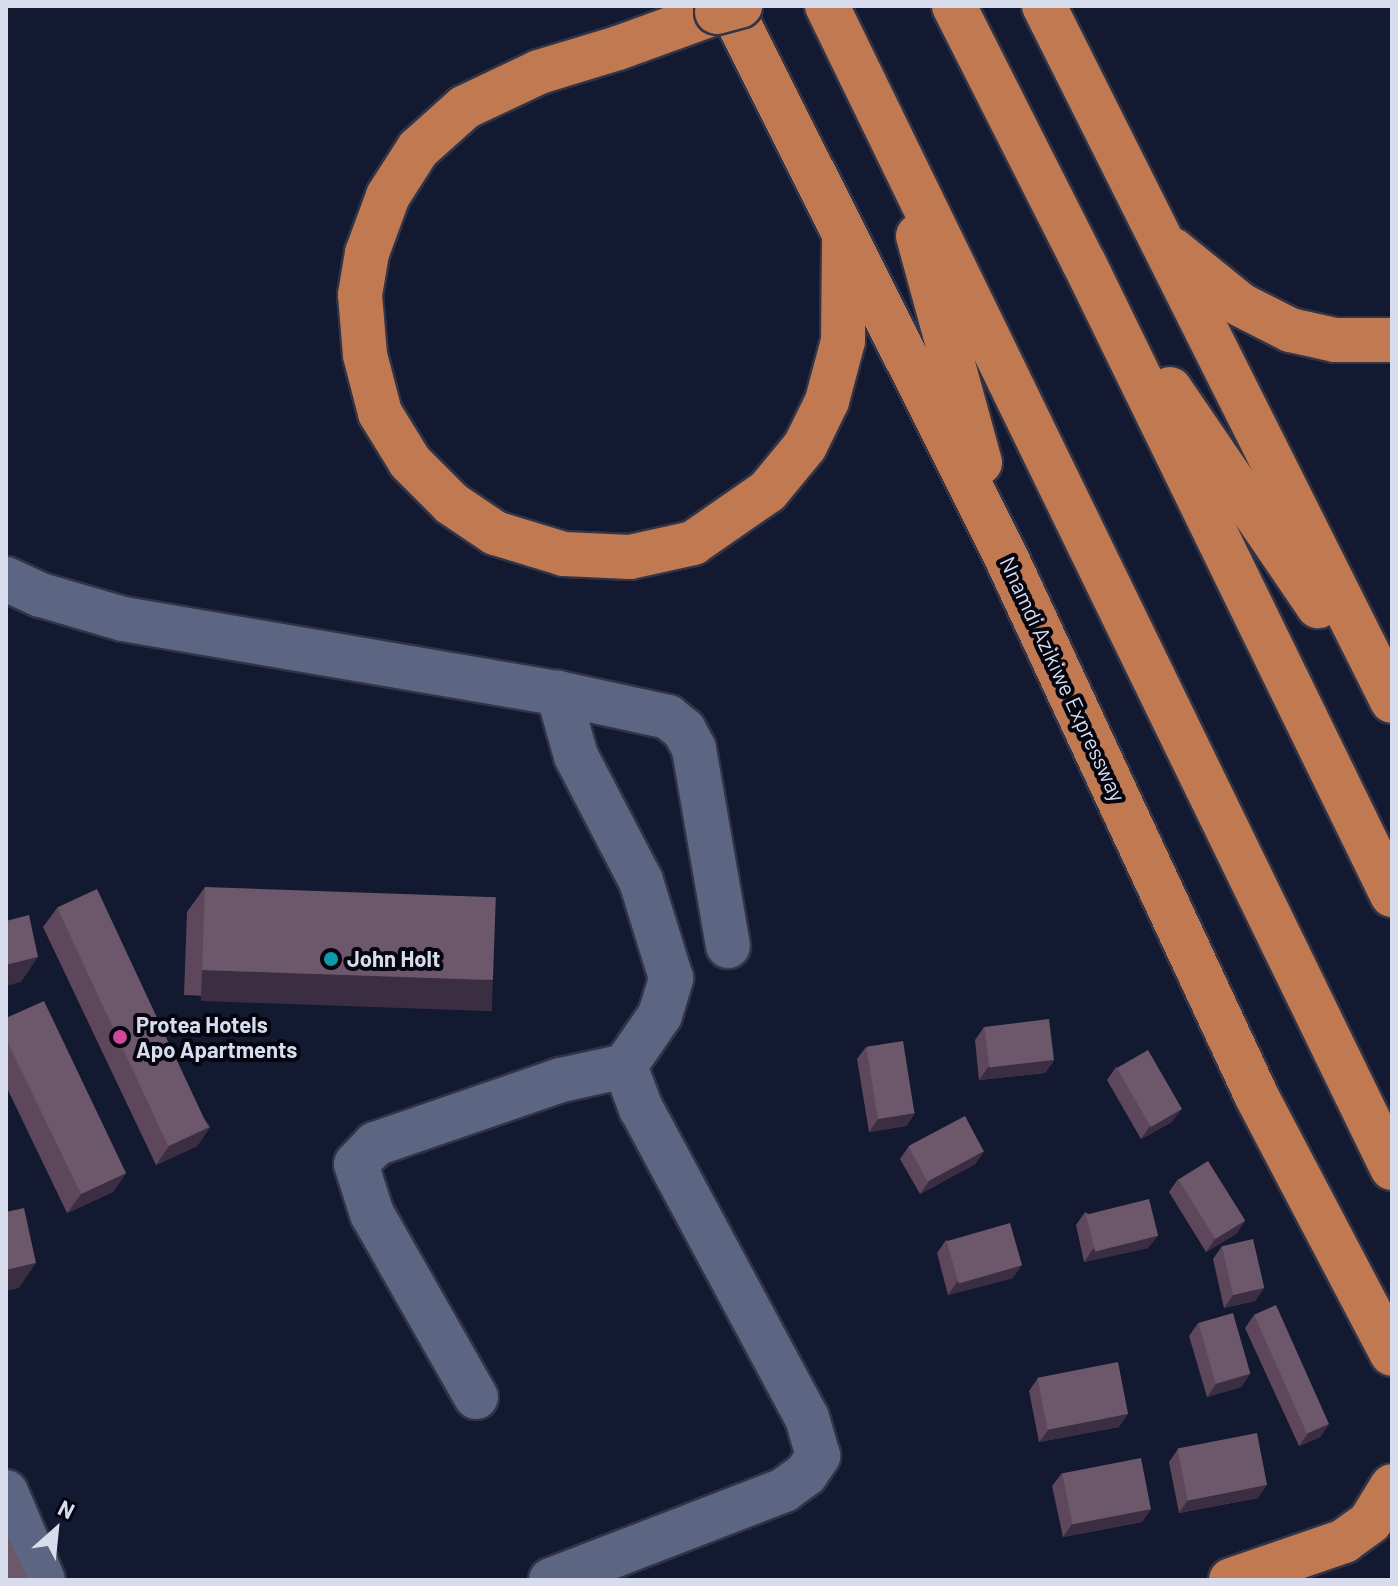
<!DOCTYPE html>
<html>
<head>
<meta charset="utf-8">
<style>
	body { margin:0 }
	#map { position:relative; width:1398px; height:1586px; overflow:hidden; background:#121930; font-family:Barlow,sans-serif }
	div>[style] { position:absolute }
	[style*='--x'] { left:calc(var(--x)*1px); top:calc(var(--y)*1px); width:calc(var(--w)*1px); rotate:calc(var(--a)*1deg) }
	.roads { filter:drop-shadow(2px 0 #313446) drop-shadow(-2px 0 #313446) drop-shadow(0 2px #313446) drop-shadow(0 -2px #313446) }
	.minor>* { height:44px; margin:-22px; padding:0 22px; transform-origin:22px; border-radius:22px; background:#5c6582 }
	.highway>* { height:44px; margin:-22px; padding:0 22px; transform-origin:22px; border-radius:22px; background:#c17951 }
	.bridges { filter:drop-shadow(2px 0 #313446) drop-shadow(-2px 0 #313446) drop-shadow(0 2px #313446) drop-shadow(0 -2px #313446) }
	.highway-bridge>* { height:44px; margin:-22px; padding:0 22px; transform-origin:22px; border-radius:22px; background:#c17951 }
	.wall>* { inset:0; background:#5f475b }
	.shaded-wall>* { inset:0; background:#3b2e43; transform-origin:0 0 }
	.building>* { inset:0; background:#6c576b; transform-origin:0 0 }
	.dots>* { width:22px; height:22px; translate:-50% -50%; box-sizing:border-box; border:4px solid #04050e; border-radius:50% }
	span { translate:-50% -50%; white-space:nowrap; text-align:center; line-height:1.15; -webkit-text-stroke:8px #04050e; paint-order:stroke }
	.street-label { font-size:22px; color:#d8ddee }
	.poi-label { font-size:22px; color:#d8ddee; font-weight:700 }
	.left { translate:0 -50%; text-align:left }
	.frame { position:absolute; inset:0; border:8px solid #d8ddee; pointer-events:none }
	.north { position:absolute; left:16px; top:1490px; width:80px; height:80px; -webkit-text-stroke:6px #04050e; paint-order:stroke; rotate:27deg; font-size:22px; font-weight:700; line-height:32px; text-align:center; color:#d8ddee }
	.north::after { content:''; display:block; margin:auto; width:28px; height:36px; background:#d8ddee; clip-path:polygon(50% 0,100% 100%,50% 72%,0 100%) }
</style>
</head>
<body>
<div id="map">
	<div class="roads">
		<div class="minor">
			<i style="--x:6;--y:579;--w:38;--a:25"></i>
			<i style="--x:41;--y:595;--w:85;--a:16.3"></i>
			<i style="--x:123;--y:619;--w:441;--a:9.7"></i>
			<i style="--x:558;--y:693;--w:113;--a:12.3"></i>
			<i style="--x:668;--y:717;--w:21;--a:39"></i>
			<i style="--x:684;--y:730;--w:21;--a:62"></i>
			<i style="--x:694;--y:749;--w:200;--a:80.2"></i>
			<i style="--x:476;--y:1397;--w:210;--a:-119.6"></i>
			<i style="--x:372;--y:1214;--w:52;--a:-107.7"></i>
			<i style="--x:356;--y:1164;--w:28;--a:-46"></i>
			<i style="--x:375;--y:1144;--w:197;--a:-19"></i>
			<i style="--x:561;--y:1080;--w:66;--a:-12.3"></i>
			<i style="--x:6;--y:1492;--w:95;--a:67.2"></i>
			<i style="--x:551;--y:1580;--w:250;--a:-21.1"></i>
			<i style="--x:784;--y:1490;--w:27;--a:-36"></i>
			<i style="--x:806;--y:1474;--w:22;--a:-56"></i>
			<i style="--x:818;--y:1456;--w:40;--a:-106"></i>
			<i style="--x:807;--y:1418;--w:351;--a:-118.2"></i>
			<i style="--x:641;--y:1109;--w:46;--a:-110.4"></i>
			<i style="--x:625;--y:1066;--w:62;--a:-55.5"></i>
			<i style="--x:660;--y:1015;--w:39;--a:-73"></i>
			<i style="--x:671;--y:978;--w:102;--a:-107.2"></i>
			<i style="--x:641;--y:881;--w:141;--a:-117.5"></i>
			<i style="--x:576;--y:756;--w:66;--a:-105.9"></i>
		</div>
		<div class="highway">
			<i style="--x:730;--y:6;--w:616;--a:63.39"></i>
			<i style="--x:1006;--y:557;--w:595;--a:65.07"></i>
			<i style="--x:1257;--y:1097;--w:290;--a:62.3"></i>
			<i style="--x:827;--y:6;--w:1292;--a:64.07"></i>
			<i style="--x:954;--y:6;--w:288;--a:63.2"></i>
			<i style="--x:1084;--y:263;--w:703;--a:64.02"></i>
			<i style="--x:1044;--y:6;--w:777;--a:63.4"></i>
			<i style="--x:717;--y:12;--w:105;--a:160"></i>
			<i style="--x:618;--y:48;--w:83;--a:163.1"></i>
			<i style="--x:539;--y:72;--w:82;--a:154.7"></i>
			<i style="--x:465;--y:107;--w:63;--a:138.2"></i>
			<i style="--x:418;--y:149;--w:56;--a:122.6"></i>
			<i style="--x:388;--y:196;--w:61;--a:110.2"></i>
			<i style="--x:367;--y:253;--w:43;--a:99.5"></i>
			<i style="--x:360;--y:295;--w:60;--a:85.2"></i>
			<i style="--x:365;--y:355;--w:60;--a:75.5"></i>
			<i style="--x:380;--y:413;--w:57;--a:58.5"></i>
			<i style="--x:410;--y:462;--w:59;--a:45"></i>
			<i style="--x:452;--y:504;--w:52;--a:34"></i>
			<i style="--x:495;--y:533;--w:72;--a:16.9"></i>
			<i style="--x:564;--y:554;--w:66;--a:2.6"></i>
			<i style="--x:630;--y:557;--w:65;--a:-12.5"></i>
			<i style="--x:693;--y:543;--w:91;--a:-34.7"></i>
			<i style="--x:768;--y:491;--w:58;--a:-50.6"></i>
			<i style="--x:805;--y:446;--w:50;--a:-63.9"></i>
			<i style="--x:827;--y:401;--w:62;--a:-75.1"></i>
			<i style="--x:843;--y:341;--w:101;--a:-89.4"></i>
			<i style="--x:918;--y:236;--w:235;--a:74.7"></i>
			<i style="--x:1173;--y:250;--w:87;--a:39"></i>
			<i style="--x:1241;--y:305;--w:55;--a:27"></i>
			<i style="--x:1290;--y:330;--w:46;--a:12.5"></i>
			<i style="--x:1335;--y:340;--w:57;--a:0"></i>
			<i style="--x:1170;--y:389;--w:263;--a:55.7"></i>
			<i style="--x:1231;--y:1580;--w:120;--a:-19"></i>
			<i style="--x:1344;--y:1541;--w:32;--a:-36"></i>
			<i style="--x:1370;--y:1522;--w:42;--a:-58.6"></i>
		</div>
	</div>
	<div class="bridges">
		<div class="highway-bridge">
			<i style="--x:717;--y:12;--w:24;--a:-15"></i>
		</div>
	</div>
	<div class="wall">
		<i style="clip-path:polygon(205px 887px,493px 982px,476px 1007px,184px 995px,187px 912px)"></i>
		<i style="clip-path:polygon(57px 908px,210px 1127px,197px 1146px,156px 1165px,43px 927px)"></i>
		<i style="clip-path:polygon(6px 1018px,126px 1173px,113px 1192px,67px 1213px,6px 1086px)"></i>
		<i style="clip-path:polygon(984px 1027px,1054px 1060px,1045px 1073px,979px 1080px,975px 1040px)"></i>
		<i style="clip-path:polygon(866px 1047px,915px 1113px,906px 1126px,869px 1132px,857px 1059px)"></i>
		<i style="clip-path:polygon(1116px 1067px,1172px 1122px,1141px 1139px,1107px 1080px)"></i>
		<i style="clip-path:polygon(909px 1146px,984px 1151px,975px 1164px,920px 1194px,900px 1159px)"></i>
		<i style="clip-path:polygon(1178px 1179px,1245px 1221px,1236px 1234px,1206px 1252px,1169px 1192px)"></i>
		<i style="clip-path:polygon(1085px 1212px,1148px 1248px,1084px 1262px,1076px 1225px)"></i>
		<i style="clip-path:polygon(946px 1240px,1013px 1278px,948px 1295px,937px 1253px)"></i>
		<i style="clip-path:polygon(1222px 1246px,1264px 1288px,1255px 1301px,1224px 1308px,1213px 1259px)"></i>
		<i style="clip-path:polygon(1254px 1315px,1329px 1424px,1320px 1437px,1299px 1446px,1245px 1328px)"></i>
		<i style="clip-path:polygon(1198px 1323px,1250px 1374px,1241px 1387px,1207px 1397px,1189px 1336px)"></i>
		<i style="clip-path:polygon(1038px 1378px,1119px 1427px,1039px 1442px,1029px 1391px)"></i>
		<i style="clip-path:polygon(1178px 1449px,1258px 1498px,1179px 1513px,1169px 1462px)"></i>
		<i style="clip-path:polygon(1062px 1473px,1151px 1509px,1142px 1522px,1063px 1537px,1052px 1486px)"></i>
	</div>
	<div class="shaded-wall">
		<i style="clip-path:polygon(38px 957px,21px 982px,6px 986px,6px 965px)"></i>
		<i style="left:202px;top:970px;width:291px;height:31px;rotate:2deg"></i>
		<i style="clip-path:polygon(1054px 1060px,1045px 1073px,979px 1080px,988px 1067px)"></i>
		<i style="clip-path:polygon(1182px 1109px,1172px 1122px,1141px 1139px,1150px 1126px)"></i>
		<i style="clip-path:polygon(915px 1113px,906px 1126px,869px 1132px,878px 1119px)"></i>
		<i style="clip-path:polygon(210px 1127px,197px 1146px,156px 1165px,169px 1146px)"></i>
		<i style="clip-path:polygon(984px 1151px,975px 1164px,920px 1194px,929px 1181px)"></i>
		<i style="clip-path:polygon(126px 1173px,113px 1192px,67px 1213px,81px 1194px)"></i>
		<i style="clip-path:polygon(1245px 1221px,1236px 1234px,1206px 1252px,1215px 1239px)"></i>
		<i style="clip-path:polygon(1158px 1236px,1148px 1248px,1084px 1262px,1093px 1249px)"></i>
		<i style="clip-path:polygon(36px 1263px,19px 1288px,6px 1291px,6px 1270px)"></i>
		<i style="clip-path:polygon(1022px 1265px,1013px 1278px,948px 1295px,957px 1282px)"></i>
		<i style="clip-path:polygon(1264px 1288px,1255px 1301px,1224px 1308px,1233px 1295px)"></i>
		<i style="clip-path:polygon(1250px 1374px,1241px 1387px,1207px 1397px,1216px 1384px)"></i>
		<i style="clip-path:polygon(1128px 1414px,1119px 1427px,1039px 1442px,1049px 1429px)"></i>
		<i style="clip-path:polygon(1329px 1424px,1320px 1437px,1299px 1446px,1308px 1433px)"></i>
		<i style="clip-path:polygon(1267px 1485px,1258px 1498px,1179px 1513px,1188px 1500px)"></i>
		<i style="clip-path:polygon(1151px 1509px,1142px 1522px,1063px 1537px,1072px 1524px)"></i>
	</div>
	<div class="building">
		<i style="left:205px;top:887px;width:291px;height:83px;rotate:2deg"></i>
		<i style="left:97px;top:889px;width:263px;height:44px;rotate:65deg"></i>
		<i style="clip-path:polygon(29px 915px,38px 957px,6px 965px,6px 921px)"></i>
		<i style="clip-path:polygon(44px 1001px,126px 1173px,81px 1194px,6px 1039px,6px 1018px)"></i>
		<i style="left:1049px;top:1019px;width:41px;height:65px;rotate:83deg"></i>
		<i style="left:903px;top:1041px;width:73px;height:37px;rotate:81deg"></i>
		<i style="left:1148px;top:1050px;width:68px;height:36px;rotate:60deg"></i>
		<i style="left:965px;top:1116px;width:40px;height:64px;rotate:62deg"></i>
		<i style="left:1208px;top:1161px;width:70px;height:35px;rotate:58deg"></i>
		<i style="left:1149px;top:1199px;width:38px;height:65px;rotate:76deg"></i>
		<i style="clip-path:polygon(24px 1208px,36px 1263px,6px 1270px,6px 1212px)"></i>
		<i style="left:1010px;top:1223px;width:44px;height:66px;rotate:74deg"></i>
		<i style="left:1253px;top:1239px;width:50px;height:32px;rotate:77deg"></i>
		<i style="left:1276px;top:1305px;width:130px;height:24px;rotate:66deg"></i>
		<i style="left:1233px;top:1313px;width:63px;height:36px;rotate:74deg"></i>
		<i style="left:1118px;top:1362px;width:53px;height:82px;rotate:79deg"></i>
		<i style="left:1257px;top:1433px;width:53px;height:81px;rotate:79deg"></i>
		<i style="left:1141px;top:1458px;width:52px;height:80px;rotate:79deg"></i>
		<i style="clip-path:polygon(6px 1533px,29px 1580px,6px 1580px)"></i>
	</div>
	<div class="dots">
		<i style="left:331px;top:959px;background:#0f9aa8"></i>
		<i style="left:120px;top:1037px;background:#d1479c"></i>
	</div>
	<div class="street-label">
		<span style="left:1063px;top:679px;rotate:65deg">Nnamdi Azikiwe Expressway</span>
	</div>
	<div class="poi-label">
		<span class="left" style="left:347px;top:959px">John Holt</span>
		<span class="left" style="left:136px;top:1037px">Protea Hotels<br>Apo Apartments</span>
	</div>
	<div class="frame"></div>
	<div class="north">N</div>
</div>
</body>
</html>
